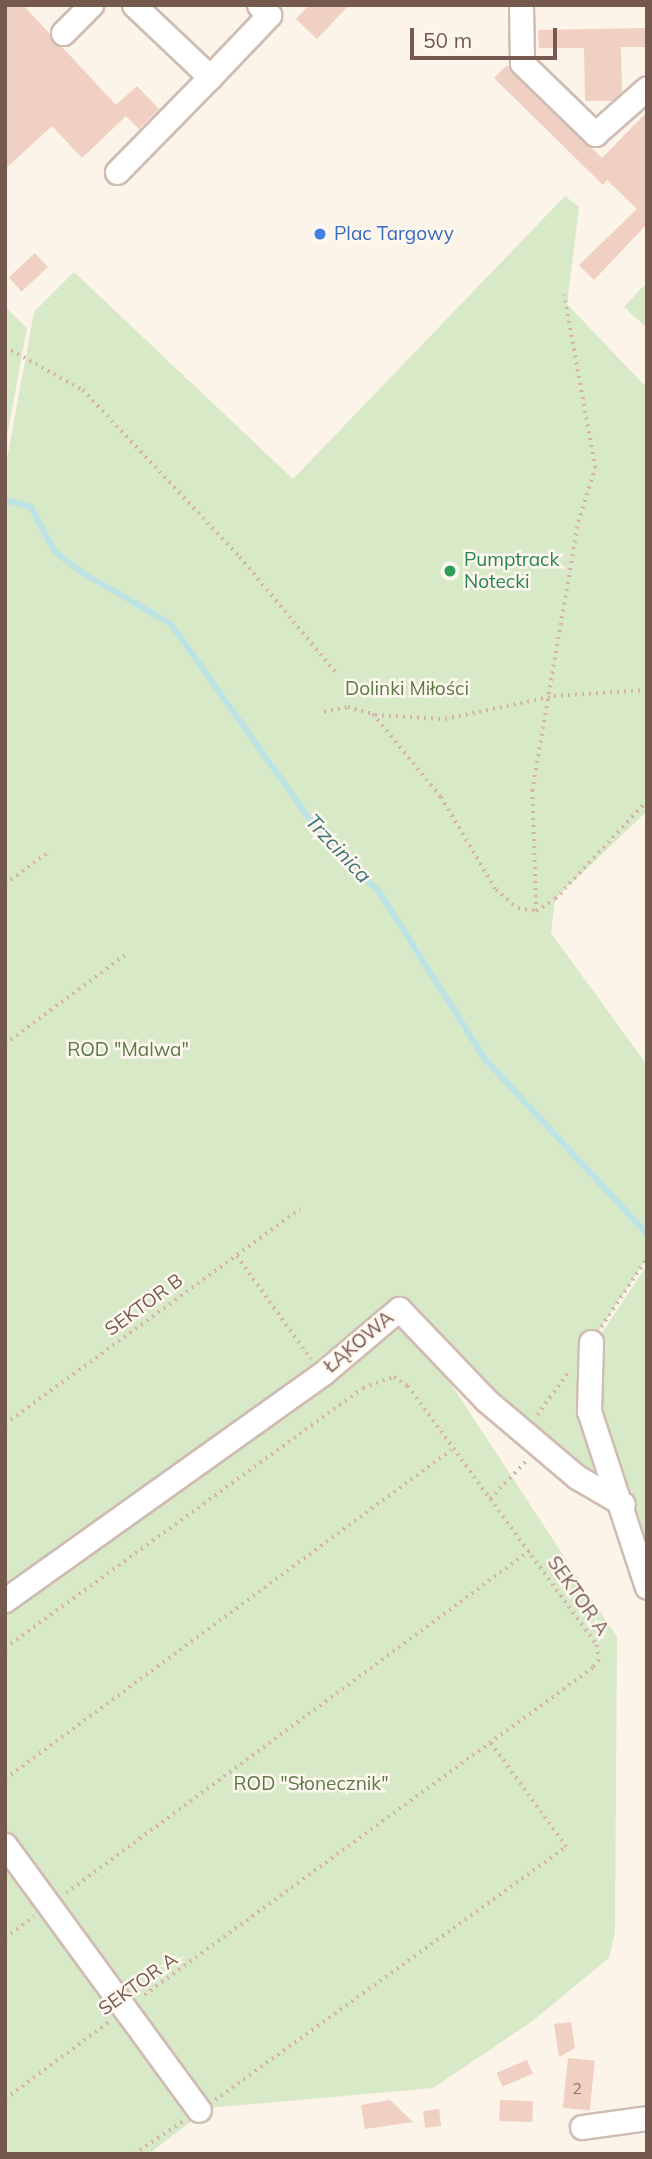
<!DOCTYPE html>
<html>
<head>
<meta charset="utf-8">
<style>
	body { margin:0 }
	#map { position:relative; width:652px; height:2159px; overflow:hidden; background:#fcf3e9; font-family:Mulish,sans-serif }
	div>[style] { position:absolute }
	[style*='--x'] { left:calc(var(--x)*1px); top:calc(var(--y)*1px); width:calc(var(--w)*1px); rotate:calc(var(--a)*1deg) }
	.green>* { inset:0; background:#d8e9c8 }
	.stream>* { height:6px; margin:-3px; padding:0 3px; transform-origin:3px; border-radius:3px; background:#bee3e5 }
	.building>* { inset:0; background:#f0d0c2; transform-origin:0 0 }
	.path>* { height:3.5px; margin-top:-1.75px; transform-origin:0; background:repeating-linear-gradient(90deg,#d5b3a5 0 2px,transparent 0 7px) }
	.roads { filter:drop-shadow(2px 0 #cfbcb2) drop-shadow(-2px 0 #cfbcb2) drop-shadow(0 2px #cfbcb2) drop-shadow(0 -2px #cfbcb2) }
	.minor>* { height:23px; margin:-11.5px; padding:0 11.5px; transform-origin:11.5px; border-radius:11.5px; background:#fff }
	.dots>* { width:19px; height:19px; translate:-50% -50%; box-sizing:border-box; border:4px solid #fef7ef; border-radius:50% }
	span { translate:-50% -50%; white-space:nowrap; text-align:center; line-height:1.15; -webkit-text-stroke:5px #fef7ef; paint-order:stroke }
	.number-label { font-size:16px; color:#94766b }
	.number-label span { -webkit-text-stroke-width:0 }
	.shop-label { font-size:19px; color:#366cbe }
	.left { translate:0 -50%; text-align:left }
	.leisure-label { font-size:19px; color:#27864d }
	.park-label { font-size:19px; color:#5b7a46 }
	.street-label { font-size:19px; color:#75584e }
	.water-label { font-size:21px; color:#427679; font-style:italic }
	.frame { position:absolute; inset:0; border:7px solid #75584e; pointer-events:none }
	.scale { position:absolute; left:410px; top:28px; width:147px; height:32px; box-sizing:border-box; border:4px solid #75584e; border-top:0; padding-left:9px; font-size:21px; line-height:24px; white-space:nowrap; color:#75584e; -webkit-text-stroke:5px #fef7ef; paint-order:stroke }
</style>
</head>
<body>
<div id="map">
	<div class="green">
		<i style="clip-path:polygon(565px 196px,579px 207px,567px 304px,647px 388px,647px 811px,555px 899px,551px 933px,647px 1065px,647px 1258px,591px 1343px,589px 1411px,623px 1504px,577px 1477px,403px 1311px,617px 1637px,615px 1932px,609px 1958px,531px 2022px,433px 2088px,208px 2108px,149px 2154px,5px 2154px,5px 470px,34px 312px,74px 272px,293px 479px)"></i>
		<i style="clip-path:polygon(647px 282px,647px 328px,624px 307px)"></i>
		<i style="clip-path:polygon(5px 307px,27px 328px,5px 447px)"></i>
		<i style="clip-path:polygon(647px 1265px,647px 1567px,596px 1406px,596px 1342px)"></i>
	</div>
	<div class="stream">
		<i style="--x:5;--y:500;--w:27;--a:15"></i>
		<i style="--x:31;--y:507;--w:51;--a:61.9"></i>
		<i style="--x:55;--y:552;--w:35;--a:37"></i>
		<i style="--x:83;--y:573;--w:102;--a:30.1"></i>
		<i style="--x:171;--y:624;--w:254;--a:54.6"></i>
		<i style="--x:318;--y:831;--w:88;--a:45"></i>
		<i style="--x:380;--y:893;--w:196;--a:57.7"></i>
		<i style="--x:485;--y:1059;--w:238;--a:47.2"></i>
	</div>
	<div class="building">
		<i style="clip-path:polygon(5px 5px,23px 5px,116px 105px,137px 86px,159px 109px,139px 129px,126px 116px,82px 158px,52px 126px,5px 169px)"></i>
		<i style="clip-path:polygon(309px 5px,349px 5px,317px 39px,296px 19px)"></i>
		<i style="clip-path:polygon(647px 28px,647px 47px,621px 47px,622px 92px,612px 101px,585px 101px,584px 48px,539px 48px,538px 30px)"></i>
		<i style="clip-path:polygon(507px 65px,602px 158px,647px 112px,647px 224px,594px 280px,579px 265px,637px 209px,607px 180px,603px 185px,494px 78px)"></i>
		<i style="left:35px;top:253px;width:19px;height:36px;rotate:47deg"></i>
		<i style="clip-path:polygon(571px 2022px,575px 2048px,559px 2057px,554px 2024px)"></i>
		<i style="left:568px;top:2058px;width:27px;height:50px;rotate:6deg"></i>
		<i style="left:527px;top:2060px;width:15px;height:33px;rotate:67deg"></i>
		<i style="clip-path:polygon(390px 2100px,413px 2122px,365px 2129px,361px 2105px)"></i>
		<i style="left:500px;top:2100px;width:33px;height:21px;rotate:2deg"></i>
		<i style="left:439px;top:2109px;width:17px;height:16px;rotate:83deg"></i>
	</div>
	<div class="path">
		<i style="--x:5;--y:347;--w:89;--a:28.9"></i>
		<i style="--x:83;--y:390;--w:229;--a:46.8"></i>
		<i style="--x:240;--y:557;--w:152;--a:50.3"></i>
		<i style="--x:324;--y:712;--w:25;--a:-12"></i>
		<i style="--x:348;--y:707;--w:26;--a:16"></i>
		<i style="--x:373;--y:714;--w:107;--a:50.7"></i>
		<i style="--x:441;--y:797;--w:108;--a:59.4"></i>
		<i style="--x:496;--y:890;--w:28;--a:39"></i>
		<i style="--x:518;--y:908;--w:18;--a:9"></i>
		<i style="--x:536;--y:911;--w:22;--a:-32"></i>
		<i style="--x:555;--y:899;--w:134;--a:-46.8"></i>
		<i style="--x:375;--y:715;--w:70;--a:3.3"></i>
		<i style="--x:445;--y:719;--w:111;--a:-11.9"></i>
		<i style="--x:554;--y:696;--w:93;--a:-3.7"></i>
		<i style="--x:5;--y:884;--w:56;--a:-36.3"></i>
		<i style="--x:536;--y:911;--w:120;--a:-91.9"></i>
		<i style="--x:532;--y:791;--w:273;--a:-80.3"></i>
		<i style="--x:578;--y:522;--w:57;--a:-72.5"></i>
		<i style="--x:595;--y:468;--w:176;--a:-100.2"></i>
		<i style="--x:5;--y:1044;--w:151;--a:-36.6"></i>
		<i style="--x:237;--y:1256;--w:127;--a:54.3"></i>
		<i style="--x:601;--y:1327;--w:83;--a:-56.3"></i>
		<i style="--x:537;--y:1415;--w:52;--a:-53.6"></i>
		<i style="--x:5;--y:1424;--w:365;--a:-36.1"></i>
		<i style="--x:490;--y:1499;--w:54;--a:-46.5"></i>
		<i style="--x:5;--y:1648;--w:442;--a:-36"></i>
		<i style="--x:363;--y:1388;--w:33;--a:-20"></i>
		<i style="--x:394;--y:1377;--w:17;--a:33"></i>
		<i style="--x:408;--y:1386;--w:321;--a:53.9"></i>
		<i style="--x:597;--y:1645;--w:15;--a:82"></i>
		<i style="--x:599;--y:1660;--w:10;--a:127"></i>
		<i style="--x:593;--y:1668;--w:560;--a:143.87"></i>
		<i style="--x:5;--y:1779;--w:554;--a:-36.42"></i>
		<i style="--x:66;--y:1893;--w:576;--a:-36.45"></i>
		<i style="--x:5;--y:1938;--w:36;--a:-37"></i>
		<i style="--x:5;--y:2099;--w:131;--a:-36.6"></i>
		<i style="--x:215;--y:2100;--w:433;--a:-35.8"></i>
		<i style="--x:566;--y:1847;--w:131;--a:-126"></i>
		<i style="--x:134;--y:2154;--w:58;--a:-33.7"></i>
	</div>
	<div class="roads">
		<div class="minor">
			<i style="--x:134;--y:5;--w:105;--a:43.5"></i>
			<i style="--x:210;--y:77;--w:86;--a:-46.4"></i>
			<i style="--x:269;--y:15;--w:14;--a:-135"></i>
			<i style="--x:521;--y:5;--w:58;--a:89"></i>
			<i style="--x:522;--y:63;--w:102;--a:44.2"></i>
			<i style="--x:595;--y:134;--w:69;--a:-41.5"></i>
			<i style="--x:63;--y:33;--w:40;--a:-45"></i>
			<i style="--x:117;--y:172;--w:133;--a:-45.6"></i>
			<i style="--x:591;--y:1342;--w:69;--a:91.7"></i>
			<i style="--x:589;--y:1411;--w:185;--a:71.8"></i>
			<i style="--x:5;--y:1600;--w:389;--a:-35.5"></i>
			<i style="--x:322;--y:1374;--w:101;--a:-40.2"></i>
			<i style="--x:399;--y:1309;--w:127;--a:46.3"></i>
			<i style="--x:487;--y:1401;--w:118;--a:40.2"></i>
			<i style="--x:577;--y:1477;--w:53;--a:30.4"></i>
			<i style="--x:5;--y:1845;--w:328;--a:53.8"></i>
			<i style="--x:582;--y:2127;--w:66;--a:-7.9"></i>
		</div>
	</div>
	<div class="dots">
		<i style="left:320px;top:234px;background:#3f7fe0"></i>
		<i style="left:450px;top:571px;background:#2e9e5b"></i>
	</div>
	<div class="number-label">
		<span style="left:577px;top:2088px">2</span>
	</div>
	<div class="shop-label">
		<span class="left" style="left:334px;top:234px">Plac Targowy</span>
	</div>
	<div class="leisure-label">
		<span class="left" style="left:464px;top:571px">Pumptrack<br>Notecki</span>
	</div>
	<div class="park-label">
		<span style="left:407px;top:689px">Dolinki Miłości</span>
		<span style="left:128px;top:1050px">ROD "Malwa"</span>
		<span style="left:311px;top:1784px">ROD "Słonecznik"</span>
	</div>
	<div class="street-label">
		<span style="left:144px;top:1305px;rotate:-36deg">SEKTOR B</span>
		<span style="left:359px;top:1342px;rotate:-40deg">ŁĄKOWA</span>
		<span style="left:578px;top:1596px;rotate:55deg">SEKTOR A</span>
		<span style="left:138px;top:1984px;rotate:-36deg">SEKTOR A</span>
	</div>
	<div class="water-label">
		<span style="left:339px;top:848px;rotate:47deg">Trzcinica</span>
	</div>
	<div class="frame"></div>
	<div class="scale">50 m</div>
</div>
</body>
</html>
